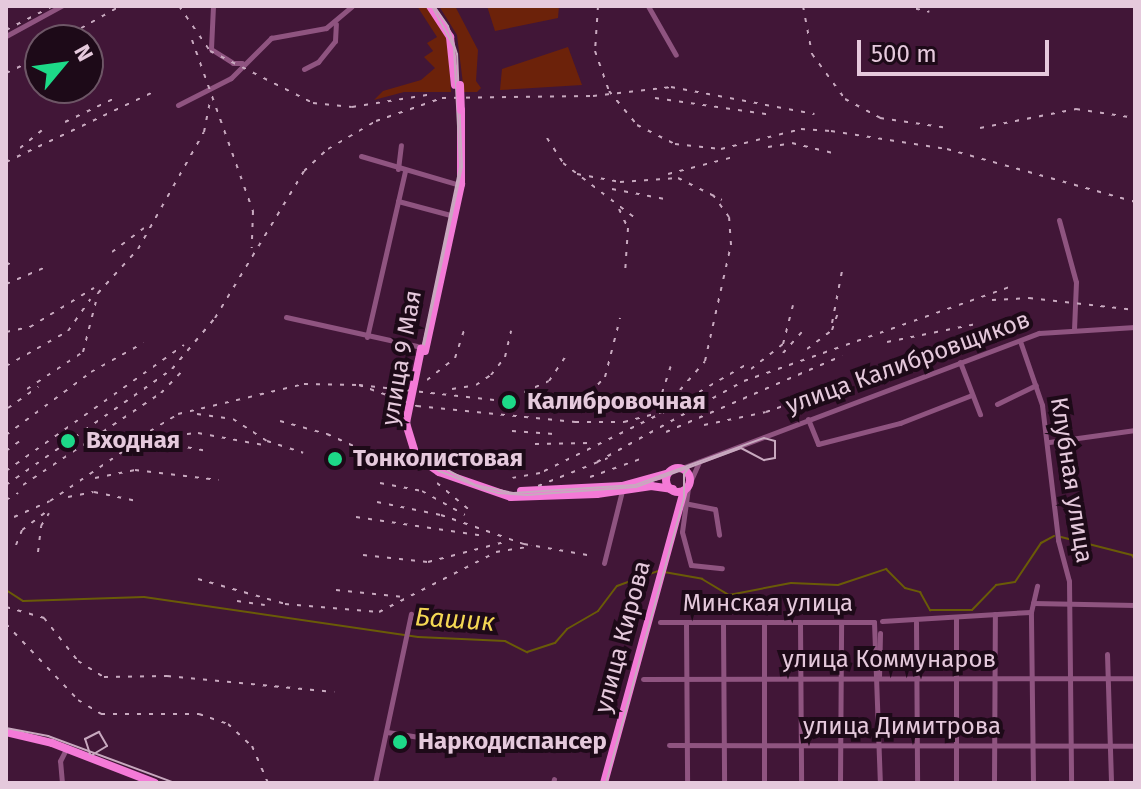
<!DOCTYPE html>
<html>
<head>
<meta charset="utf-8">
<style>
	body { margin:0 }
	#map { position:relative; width:1141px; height:789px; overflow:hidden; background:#411637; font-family:"Fira Sans",sans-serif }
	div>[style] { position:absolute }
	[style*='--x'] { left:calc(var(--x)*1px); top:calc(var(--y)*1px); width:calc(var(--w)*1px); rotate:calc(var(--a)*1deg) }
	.green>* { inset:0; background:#6c220a }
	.stream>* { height:2px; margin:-1px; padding:0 1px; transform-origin:1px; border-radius:1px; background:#6a5b07 }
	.minor>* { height:5px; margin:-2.5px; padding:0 2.5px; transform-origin:2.5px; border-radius:2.5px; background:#8f5480 }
	.major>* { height:8px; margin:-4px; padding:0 4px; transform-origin:4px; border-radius:4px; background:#f47ad7 }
	.major>.ring { margin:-4px; padding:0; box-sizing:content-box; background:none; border:8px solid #f47ad7; border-radius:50% }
	.tram>* { height:2px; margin:-1px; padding:0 1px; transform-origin:1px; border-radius:1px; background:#c8a9bf }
	.rail>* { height:2px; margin-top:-1px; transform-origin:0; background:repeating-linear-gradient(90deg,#c8a9bf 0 4px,transparent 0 12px) }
	.major-bridge>* { height:8px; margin:-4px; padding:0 4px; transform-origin:4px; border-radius:4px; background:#f47ad7 }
	.dots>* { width:22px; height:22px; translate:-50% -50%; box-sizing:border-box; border:4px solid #1d0a18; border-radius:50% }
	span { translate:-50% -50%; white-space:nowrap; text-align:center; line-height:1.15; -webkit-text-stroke:8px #1d0a18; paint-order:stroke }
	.street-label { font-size:24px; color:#e5c9dc }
	.poi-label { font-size:24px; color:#e5c9dc; font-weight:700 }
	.left { translate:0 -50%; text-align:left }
	.water-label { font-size:26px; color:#f3d754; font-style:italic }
	.frame { position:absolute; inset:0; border:8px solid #e5c9dc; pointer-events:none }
	.north { position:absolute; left:24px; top:24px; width:80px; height:80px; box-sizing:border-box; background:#1d0a18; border:2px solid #6d5666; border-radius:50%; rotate:61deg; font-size:22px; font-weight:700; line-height:32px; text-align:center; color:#e5c9dc }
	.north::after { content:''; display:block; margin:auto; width:28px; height:36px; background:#1dd988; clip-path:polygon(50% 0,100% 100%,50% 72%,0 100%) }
	.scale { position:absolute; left:857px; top:40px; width:192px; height:36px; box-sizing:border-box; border:4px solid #e5c9dc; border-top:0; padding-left:10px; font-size:24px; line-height:28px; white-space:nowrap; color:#e5c9dc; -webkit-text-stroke:6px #1d0a18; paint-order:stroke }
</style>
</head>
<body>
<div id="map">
	<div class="green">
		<i style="clip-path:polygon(417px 6px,427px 6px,436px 15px,448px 41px,451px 92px,404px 92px,374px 100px,383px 91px,421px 80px,435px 68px,424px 57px,433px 51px,427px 43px,437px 37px)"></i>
		<i style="clip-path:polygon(439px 6px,455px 6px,478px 50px,476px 81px,481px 88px,477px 92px,464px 92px,457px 35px)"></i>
		<i style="clip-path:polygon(487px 6px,559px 6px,558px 18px,495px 31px)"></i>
		<i style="clip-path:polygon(568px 47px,582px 85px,500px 90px,502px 69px)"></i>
	</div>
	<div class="stream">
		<i style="--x:1061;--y:537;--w:73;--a:14.2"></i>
		<i style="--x:1132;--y:555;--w:6;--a:59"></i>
		<i style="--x:664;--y:572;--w:39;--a:10"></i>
		<i style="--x:702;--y:579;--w:31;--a:31"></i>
		<i style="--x:729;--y:595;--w:63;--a:-11"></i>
		<i style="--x:791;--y:583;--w:47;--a:2.4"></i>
		<i style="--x:838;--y:585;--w:51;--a:-18.4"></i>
		<i style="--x:886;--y:569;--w:27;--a:45"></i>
		<i style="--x:905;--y:588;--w:16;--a:15"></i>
		<i style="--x:920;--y:592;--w:21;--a:61"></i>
		<i style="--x:930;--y:610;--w:42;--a:0"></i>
		<i style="--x:972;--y:610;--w:35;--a:-46"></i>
		<i style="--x:996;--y:585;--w:19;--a:-9"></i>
		<i style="--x:1015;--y:582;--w:47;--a:-56.3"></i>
		<i style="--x:1041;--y:543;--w:15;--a:-28"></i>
		<i style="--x:6;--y:590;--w:20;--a:33"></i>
		<i style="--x:23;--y:601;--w:121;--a:-1.9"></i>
		<i style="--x:144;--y:597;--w:277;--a:8.3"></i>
		<i style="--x:418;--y:637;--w:87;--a:2.6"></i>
		<i style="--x:505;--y:641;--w:25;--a:27"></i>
		<i style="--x:527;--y:652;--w:29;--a:-18"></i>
		<i style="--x:555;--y:643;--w:18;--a:-49"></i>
		<i style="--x:567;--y:629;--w:36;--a:-30"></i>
		<i style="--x:598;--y:611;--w:31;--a:-53"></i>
		<i style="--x:617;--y:586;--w:44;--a:-20.1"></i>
	</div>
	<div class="minor">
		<i style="--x:213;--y:6;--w:43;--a:92.7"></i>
		<i style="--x:211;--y:49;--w:26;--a:32"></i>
		<i style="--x:233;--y:63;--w:9;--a:0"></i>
		<i style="--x:648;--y:6;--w:56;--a:60.3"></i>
		<i style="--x:6;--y:36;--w:63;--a:-28.6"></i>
		<i style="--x:304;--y:69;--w:16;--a:-27"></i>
		<i style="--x:318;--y:62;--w:27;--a:-51"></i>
		<i style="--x:335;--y:41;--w:17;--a:-87"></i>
		<i style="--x:178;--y:105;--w:59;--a:-27"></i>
		<i style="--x:231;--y:78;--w:57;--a:-45"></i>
		<i style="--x:271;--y:38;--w:56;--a:-10.3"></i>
		<i style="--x:326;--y:28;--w:34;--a:-40"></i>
		<i style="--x:361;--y:156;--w:99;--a:16.4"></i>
		<i style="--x:398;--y:169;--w:24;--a:-83"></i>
		<i style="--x:398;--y:201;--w:58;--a:15"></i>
		<i style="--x:1059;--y:220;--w:64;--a:74.7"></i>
		<i style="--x:1076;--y:282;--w:48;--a:92.4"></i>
		<i style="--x:286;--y:317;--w:134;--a:12.5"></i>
		<i style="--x:367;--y:337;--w:170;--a:-77.1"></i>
		<i style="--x:1020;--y:341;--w:68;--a:71"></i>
		<i style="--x:1042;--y:405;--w:136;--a:83.2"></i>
		<i style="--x:1058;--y:540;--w:42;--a:75"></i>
		<i style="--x:1069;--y:581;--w:202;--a:89.4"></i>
		<i style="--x:960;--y:362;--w:56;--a:69"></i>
		<i style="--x:997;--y:404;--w:43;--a:-26"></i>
		<i style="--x:808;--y:419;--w:27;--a:68"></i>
		<i style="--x:818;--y:444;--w:85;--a:-14.4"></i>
		<i style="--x:900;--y:423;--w:77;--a:-21.3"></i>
		<i style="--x:1049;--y:442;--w:87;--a:-7.9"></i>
		<i style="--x:679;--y:469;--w:385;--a:-20.7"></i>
		<i style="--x:1039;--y:333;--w:96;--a:-3.6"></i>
		<i style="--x:691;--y:480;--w:20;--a:-66"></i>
		<i style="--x:688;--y:488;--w:44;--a:97.8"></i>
		<i style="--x:682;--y:532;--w:34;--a:75"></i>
		<i style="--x:691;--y:565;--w:31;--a:6"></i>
		<i style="--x:689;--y:504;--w:26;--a:11"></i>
		<i style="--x:715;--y:509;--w:26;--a:81"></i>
		<i style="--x:604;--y:563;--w:74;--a:-76"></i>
		<i style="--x:1033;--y:603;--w:102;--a:1.1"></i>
		<i style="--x:956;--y:618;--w:165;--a:90"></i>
		<i style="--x:882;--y:621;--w:149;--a:-3.5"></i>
		<i style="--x:660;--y:622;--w:214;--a:0"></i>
		<i style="--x:874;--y:622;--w:161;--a:87.9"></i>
		<i style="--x:764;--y:622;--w:161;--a:90"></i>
		<i style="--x:800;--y:622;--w:161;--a:89.6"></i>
		<i style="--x:916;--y:622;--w:161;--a:89.6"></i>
		<i style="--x:686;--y:623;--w:160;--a:89.6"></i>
		<i style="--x:723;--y:624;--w:159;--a:89.6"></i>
		<i style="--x:1107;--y:654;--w:129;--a:88.2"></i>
		<i style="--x:879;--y:678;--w:45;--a:-88.7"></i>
		<i style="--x:643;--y:679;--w:492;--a:-0.1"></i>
		<i style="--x:387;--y:732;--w:84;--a:8.9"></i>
		<i style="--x:669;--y:745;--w:466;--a:0.1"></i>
		<i style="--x:62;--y:783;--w:22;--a:-95"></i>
		<i style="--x:60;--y:761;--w:13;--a:-63"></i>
		<i style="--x:375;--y:783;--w:173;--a:-78"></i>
		<i style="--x:553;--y:783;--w:4;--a:-76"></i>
		<i style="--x:840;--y:783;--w:161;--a:-89.6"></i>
		<i style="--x:994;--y:783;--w:169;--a:-89.7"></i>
		<i style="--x:1033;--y:783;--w:171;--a:-90.7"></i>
		<i style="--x:1031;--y:612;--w:27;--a:-77"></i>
	</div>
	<div class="major">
		<i style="--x:430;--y:6;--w:37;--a:57"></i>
		<i style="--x:450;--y:37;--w:48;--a:84.1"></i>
		<i style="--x:425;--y:351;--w:171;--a:-77.8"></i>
		<i style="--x:461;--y:184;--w:74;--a:-90"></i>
		<i style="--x:416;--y:456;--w:28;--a:35"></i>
		<i style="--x:439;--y:472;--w:76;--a:19.1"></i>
		<i style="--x:511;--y:497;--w:86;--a:-2"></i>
		<i style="--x:597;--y:494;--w:55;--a:-8.4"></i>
		<i style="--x:651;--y:486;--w:22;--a:8"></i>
		<i class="ring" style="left:666px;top:468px;width:16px;height:16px"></i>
		<i style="--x:521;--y:491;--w:101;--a:-2.8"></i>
		<i style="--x:622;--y:486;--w:46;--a:-15.3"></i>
		<i style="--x:6;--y:732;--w:47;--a:13.4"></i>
		<i style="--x:52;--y:743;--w:110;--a:21.2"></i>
		<i style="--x:604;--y:783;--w:303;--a:-74.7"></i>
	</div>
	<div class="tram">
		<i style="--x:432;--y:6;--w:47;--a:61.8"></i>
		<i style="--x:454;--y:47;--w:120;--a:87.1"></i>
		<i style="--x:460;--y:167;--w:254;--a:101.8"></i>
		<i style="--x:408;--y:416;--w:23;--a:88"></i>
		<i style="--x:409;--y:439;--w:18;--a:63"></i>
		<i style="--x:417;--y:455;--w:27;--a:36"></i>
		<i style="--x:439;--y:471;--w:48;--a:21.8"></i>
		<i style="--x:484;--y:489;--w:15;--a:16"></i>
		<i style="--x:498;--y:493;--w:29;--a:4"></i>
		<i style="--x:527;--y:495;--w:109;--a:-4.2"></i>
		<i style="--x:636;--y:487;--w:112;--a:-20.4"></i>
		<i style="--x:741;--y:448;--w:26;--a:28"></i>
		<i style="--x:764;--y:460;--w:11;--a:-10"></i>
		<i style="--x:775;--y:458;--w:17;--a:-90"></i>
		<i style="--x:775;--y:441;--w:11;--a:-165"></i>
		<i style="--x:764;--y:438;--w:137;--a:160"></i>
		<i style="--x:635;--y:485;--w:122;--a:176.2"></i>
		<i style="--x:513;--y:493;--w:39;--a:-168"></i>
		<i style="--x:475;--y:485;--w:65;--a:-151.5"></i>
		<i style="--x:418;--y:454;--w:18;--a:-117"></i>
		<i style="--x:410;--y:438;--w:22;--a:-93"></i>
		<i style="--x:409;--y:416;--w:255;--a:-78"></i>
		<i style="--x:462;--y:167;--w:113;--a:-92.5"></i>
		<i style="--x:457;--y:54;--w:29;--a:-108"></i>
		<i style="--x:448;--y:26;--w:24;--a:-125"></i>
		<i style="--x:6;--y:728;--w:43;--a:10.8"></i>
		<i style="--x:48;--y:736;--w:135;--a:20.3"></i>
		<i style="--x:90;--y:754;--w:16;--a:-108"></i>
		<i style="--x:85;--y:739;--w:16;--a:-27"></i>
		<i style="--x:99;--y:732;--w:16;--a:60"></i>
		<i style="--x:107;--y:746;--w:17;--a:149"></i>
		<i style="--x:606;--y:783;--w:295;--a:-74.7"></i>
		<i style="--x:684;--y:498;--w:24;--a:-90"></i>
		<i style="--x:684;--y:474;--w:10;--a:-53"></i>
	</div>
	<div class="rail">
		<i style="--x:179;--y:6;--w:55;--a:55.4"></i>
		<i style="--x:210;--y:51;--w:115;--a:26.8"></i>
		<i style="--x:313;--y:103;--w:39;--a:6"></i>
		<i style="--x:352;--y:107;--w:82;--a:-9.1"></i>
		<i style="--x:598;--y:6;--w:45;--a:93.8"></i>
		<i style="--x:595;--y:51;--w:42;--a:70.7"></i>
		<i style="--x:609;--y:91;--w:44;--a:50.5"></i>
		<i style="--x:637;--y:125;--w:42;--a:26.6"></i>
		<i style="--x:675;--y:144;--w:46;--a:6.2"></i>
		<i style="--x:721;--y:149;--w:82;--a:-14"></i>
		<i style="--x:801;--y:129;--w:30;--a:4"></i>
		<i style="--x:831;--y:131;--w:117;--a:8.8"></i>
		<i style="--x:947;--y:149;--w:195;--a:15.7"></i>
		<i style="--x:803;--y:6;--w:49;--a:79.4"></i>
		<i style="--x:812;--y:54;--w:56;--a:53.7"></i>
		<i style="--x:845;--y:99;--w:40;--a:28"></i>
		<i style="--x:880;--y:118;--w:69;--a:8.4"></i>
		<i style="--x:904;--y:6;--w:26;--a:13"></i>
		<i style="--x:6;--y:30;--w:53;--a:-27.1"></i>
		<i style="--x:60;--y:40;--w:69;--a:-29.5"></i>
		<i style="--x:192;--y:40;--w:182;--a:70.4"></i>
		<i style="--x:253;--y:211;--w:37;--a:92"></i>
		<i style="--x:6;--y:73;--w:38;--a:-25"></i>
		<i style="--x:655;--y:98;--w:119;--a:8.2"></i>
		<i style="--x:65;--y:122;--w:53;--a:-25.6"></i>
		<i style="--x:980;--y:128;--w:98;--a:-11.2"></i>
		<i style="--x:1076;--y:109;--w:60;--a:8.7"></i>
		<i style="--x:547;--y:138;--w:30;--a:57"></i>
		<i style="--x:563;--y:163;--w:89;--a:37.3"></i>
		<i style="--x:768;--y:147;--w:24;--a:-9"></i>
		<i style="--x:792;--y:143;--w:42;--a:13.7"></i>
		<i style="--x:20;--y:148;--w:28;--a:-39"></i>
		<i style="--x:6;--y:162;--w:161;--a:-25.4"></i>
		<i style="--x:577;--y:174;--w:44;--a:10.5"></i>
		<i style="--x:620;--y:182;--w:58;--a:-3.9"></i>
		<i style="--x:678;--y:178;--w:49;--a:26.6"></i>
		<i style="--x:668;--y:174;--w:71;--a:-14.6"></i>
		<i style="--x:612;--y:189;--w:59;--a:10.7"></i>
		<i style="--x:619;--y:209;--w:21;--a:65"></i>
		<i style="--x:628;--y:228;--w:45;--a:93.8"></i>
		<i style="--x:112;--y:252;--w:40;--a:-37"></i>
		<i style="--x:6;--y:265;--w:11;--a:-27"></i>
		<i style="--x:6;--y:284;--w:43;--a:-23"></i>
		<i style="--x:992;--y:300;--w:37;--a:-3"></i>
		<i style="--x:1029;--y:298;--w:107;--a:6.5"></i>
		<i style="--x:832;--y:323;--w:58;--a:-79.1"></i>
		<i style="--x:6;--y:332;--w:25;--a:-12"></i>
		<i style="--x:30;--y:327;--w:75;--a:-31.4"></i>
		<i style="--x:887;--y:342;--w:91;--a:-11.4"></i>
		<i style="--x:807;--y:349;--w:31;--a:-37"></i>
		<i style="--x:832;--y:330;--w:18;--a:-71"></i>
		<i style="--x:783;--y:353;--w:28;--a:-48"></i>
		<i style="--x:6;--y:366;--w:71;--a:-29.4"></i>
		<i style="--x:68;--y:331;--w:39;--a:-55"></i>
		<i style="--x:751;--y:369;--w:41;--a:-38"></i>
		<i style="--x:783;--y:344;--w:40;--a:-75.6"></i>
		<i style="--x:427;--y:380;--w:36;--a:-38"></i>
		<i style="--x:455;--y:358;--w:35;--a:-72"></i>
		<i style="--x:359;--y:385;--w:62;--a:19.9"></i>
		<i style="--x:417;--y:406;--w:159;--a:5.8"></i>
		<i style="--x:575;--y:422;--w:49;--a:0"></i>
		<i style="--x:624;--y:422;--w:43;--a:-14.7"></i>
		<i style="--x:666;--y:411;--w:140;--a:153.8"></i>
		<i style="--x:540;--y:473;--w:28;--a:170"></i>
		<i style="--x:27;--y:389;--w:67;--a:-33.5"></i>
		<i style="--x:83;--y:352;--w:61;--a:-75.7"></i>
		<i style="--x:98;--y:293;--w:59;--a:-47.7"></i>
		<i style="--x:138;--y:249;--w:134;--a:-60.6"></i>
		<i style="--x:204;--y:132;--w:31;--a:-79"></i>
		<i style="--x:452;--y:389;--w:24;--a:-9"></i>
		<i style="--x:476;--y:385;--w:18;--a:-34"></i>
		<i style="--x:491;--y:375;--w:23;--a:-52"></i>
		<i style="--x:505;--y:357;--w:27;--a:-77"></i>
		<i style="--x:680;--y:390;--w:38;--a:-49"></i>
		<i style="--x:705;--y:361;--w:119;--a:-77.4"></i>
		<i style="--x:731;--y:245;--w:28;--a:-94"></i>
		<i style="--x:729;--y:217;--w:27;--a:-126"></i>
		<i style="--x:699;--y:392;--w:58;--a:-30.1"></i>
		<i style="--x:513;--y:397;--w:39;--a:-24"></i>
		<i style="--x:549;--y:381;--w:32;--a:-56"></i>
		<i style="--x:566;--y:402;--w:26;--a:-21"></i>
		<i style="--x:590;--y:393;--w:22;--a:-47"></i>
		<i style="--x:605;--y:377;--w:61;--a:-75.7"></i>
		<i style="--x:576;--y:405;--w:67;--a:2.6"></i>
		<i style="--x:643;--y:408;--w:57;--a:-12.1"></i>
		<i style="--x:644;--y:405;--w:22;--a:-34"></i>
		<i style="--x:662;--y:393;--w:28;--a:-72"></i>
		<i style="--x:8;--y:408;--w:37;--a:-35"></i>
		<i style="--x:197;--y:414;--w:36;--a:8"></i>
		<i style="--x:233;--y:419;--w:40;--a:32.9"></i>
		<i style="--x:267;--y:441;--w:38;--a:18"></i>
		<i style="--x:280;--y:421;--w:49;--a:15.5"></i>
		<i style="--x:327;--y:434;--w:80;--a:24.3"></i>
		<i style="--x:704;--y:425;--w:63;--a:-11.8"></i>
		<i style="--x:766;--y:412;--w:112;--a:-19.2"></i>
		<i style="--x:150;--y:431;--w:33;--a:-31"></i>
		<i style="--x:178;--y:414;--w:130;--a:-13.4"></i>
		<i style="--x:304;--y:384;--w:55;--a:1"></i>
		<i style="--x:359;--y:385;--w:228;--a:6.3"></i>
		<i style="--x:512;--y:431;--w:42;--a:4.1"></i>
		<i style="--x:666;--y:432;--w:192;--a:-23.4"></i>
		<i style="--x:6;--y:435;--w:106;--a:-36.5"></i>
		<i style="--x:91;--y:372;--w:60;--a:-29.1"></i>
		<i style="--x:163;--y:437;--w:35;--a:-7"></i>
		<i style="--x:198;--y:433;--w:72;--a:10.4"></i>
		<i style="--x:535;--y:444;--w:55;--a:-1"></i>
		<i style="--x:6;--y:451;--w:17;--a:-36"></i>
		<i style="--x:133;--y:453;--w:33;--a:-18"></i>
		<i style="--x:164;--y:443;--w:44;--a:10.5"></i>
		<i style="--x:597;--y:462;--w:168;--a:-28.9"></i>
		<i style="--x:744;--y:381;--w:282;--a:-19.5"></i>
		<i style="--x:6;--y:471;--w:218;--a:-35.3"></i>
		<i style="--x:590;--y:477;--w:56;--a:-19.7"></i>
		<i style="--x:95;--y:478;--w:41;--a:-11.3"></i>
		<i style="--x:135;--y:470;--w:84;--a:6.9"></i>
		<i style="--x:380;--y:483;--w:43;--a:10.8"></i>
		<i style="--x:422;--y:491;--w:49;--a:29.2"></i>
		<i style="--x:437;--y:483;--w:47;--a:39.8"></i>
		<i style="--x:6;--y:485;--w:203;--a:-34.9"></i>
		<i style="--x:172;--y:369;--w:67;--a:-49.9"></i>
		<i style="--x:215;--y:318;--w:172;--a:-58.8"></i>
		<i style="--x:304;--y:171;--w:33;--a:-43"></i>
		<i style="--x:328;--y:149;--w:56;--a:-30.3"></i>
		<i style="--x:376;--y:121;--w:70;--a:-19.2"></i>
		<i style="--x:442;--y:98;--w:151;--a:-0.8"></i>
		<i style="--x:593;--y:96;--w:79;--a:-6.6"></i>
		<i style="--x:671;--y:87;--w:146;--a:10.7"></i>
		<i style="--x:23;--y:485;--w:166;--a:-33.7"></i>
		<i style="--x:161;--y:393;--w:35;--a:-46"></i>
		<i style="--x:538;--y:486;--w:75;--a:-21.8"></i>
		<i style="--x:68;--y:497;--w:26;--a:-11"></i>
		<i style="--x:94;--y:492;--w:40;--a:12"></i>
		<i style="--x:6;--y:500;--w:14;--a:-30"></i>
		<i style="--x:377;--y:502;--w:65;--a:11.5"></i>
		<i style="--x:441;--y:515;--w:88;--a:19.3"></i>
		<i style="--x:524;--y:544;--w:70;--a:9.9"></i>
		<i style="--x:14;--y:517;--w:39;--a:-24"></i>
		<i style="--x:50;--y:501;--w:132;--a:-34.2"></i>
		<i style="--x:356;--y:517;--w:130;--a:8.4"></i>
		<i style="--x:16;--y:545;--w:16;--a:-68"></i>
		<i style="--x:22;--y:530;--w:31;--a:-37"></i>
		<i style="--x:38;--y:552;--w:26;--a:-83"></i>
		<i style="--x:41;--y:526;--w:15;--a:-58"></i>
		<i style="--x:363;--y:555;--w:65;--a:6.1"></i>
		<i style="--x:428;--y:562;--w:79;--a:-14.7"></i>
		<i style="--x:198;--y:579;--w:91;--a:16"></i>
		<i style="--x:285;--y:604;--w:94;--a:4.9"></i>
		<i style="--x:379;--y:612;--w:131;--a:-27.1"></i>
		<i style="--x:496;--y:552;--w:36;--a:-9"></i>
		<i style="--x:336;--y:590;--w:68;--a:5.9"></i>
		<i style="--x:237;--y:601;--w:28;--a:8"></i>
		<i style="--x:6;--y:607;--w:40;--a:16"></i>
		<i style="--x:44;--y:618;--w:55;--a:51.7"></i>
		<i style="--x:78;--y:661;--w:31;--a:32"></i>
		<i style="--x:104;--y:677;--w:63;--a:-0.9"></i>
		<i style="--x:167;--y:676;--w:168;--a:5.5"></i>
		<i style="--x:6;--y:624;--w:105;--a:46.5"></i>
		<i style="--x:78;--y:700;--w:27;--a:31"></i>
		<i style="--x:101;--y:714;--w:98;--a:0"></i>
		<i style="--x:199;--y:714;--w:31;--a:19"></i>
		<i style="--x:228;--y:724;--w:33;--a:43"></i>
		<i style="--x:252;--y:746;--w:40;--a:66.6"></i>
	</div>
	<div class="major-bridge">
		<i style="--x:460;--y:85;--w:25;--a:88"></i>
		<i style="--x:416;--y:456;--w:34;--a:-107"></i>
		<i style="--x:406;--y:423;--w:76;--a:-78.5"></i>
	</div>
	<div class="dots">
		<i style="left:509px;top:402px;background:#1dd988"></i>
		<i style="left:68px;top:441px;background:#1dd988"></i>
		<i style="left:335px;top:459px;background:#1dd988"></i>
		<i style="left:400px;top:742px;background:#1dd988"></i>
	</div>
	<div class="street-label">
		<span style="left:402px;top:358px;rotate:-80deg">улица 9 Мая</span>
		<span style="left:908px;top:363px;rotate:-20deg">улица Калибровщиков</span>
		<span style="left:1071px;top:480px;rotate:81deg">Клубная улица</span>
		<span style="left:768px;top:604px">Минская улица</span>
		<span style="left:623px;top:637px;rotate:-75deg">улица Кирова</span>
		<span style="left:889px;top:660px">улица Коммунаров</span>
		<span style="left:902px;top:727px">улица Димитрова</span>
	</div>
	<div class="poi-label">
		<span class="left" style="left:527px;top:402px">Калибровочная</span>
		<span class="left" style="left:86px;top:441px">Входная</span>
		<span class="left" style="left:353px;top:459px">Тонколистовая</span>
		<span class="left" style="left:418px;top:742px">Наркодиспансер</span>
	</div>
	<div class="water-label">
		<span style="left:455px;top:620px;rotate:4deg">Башик</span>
	</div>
	<div class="frame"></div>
	<div class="north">N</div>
	<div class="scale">500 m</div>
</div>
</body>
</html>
